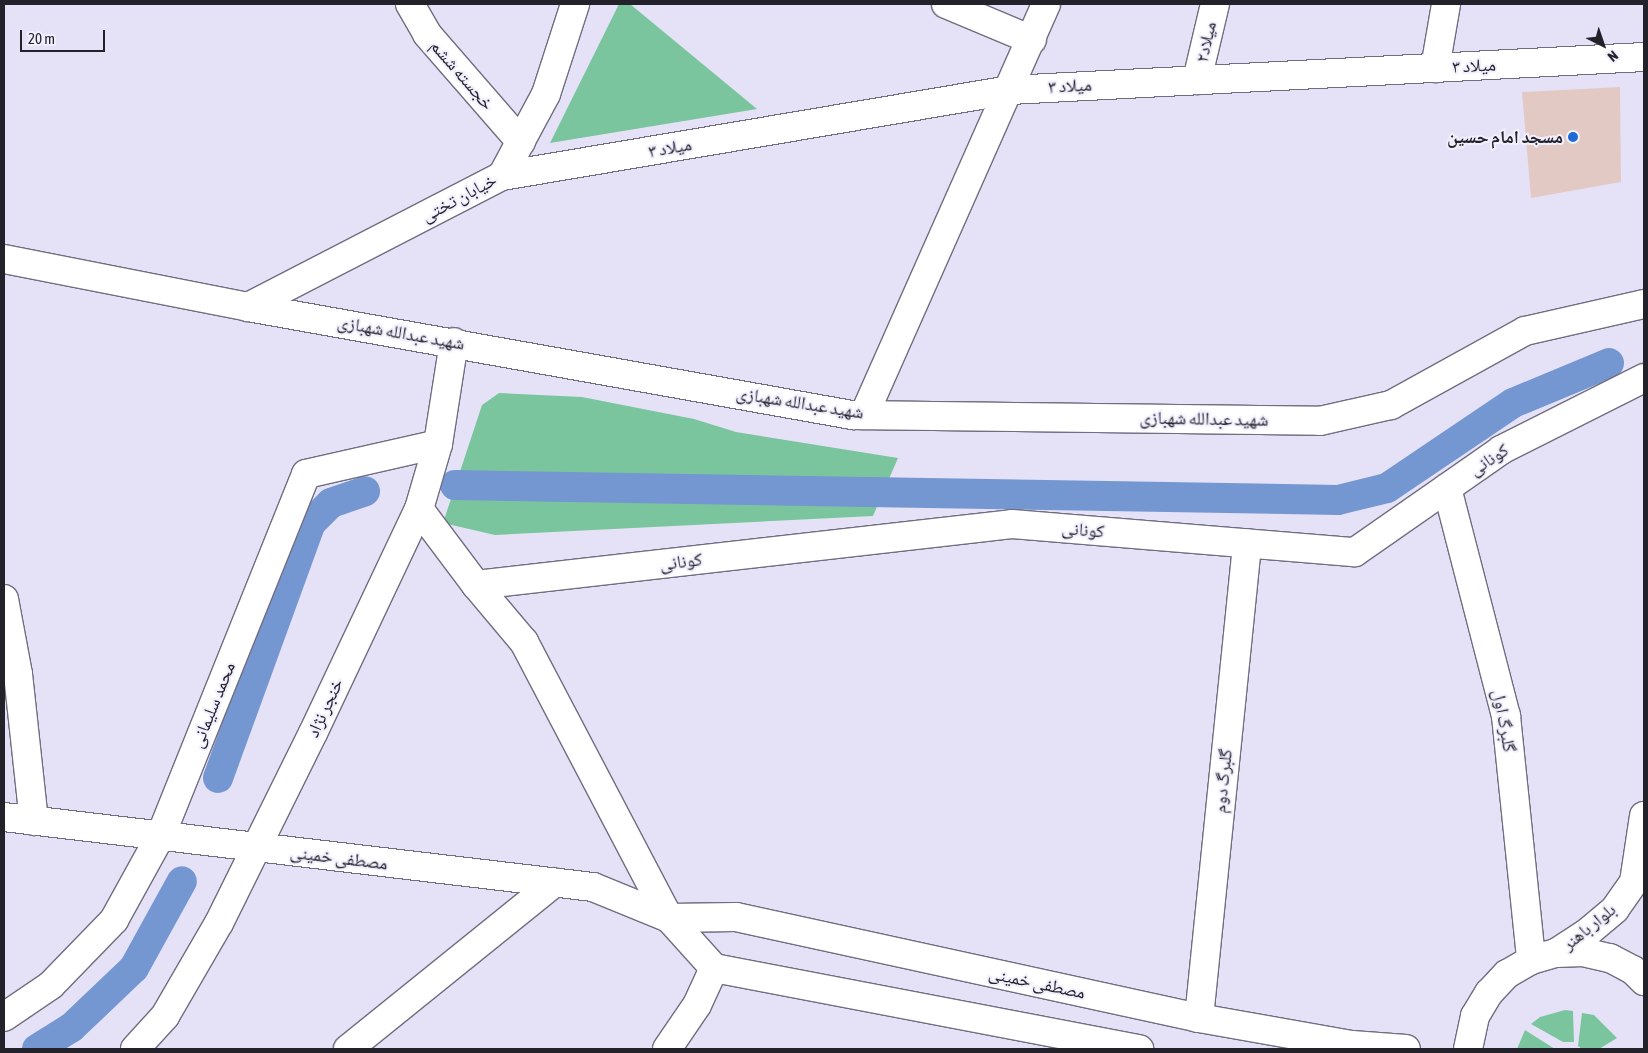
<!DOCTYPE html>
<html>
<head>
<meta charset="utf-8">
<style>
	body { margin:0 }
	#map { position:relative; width:1648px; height:1053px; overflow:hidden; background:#e5e2f8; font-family:"Asap Condensed","Noto Naskh Arabic",sans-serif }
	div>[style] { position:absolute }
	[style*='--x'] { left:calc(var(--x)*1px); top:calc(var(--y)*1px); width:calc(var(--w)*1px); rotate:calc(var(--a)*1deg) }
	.green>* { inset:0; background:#7bc59e }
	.canal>* { height:30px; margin:-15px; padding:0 15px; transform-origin:15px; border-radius:15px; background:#7497d1 }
	.building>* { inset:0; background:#e3c9c4 }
	.roads { filter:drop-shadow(1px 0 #706d80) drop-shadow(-1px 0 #706d80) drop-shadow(0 1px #706d80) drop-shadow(0 -1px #706d80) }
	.minor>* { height:28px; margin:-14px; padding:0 14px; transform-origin:14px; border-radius:14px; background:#fff }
	.major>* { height:28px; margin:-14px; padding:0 14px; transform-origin:14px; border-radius:14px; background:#fff }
	.dots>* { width:14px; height:14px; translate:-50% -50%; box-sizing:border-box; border:2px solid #f2f0fe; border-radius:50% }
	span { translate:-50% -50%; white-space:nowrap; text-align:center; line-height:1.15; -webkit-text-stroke:4px #f2f0fe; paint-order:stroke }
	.street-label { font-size:18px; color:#23222a }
	.poi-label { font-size:18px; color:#23222a; font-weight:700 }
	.right { translate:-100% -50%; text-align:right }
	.frame { position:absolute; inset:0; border:5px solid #23222a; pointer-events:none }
	.north { position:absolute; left:1578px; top:20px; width:50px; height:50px; -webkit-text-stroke:4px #f2f0fe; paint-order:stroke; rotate:139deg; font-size:14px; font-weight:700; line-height:20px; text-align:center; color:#23222a }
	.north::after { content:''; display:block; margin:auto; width:18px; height:22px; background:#23222a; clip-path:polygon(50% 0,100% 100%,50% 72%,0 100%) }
	.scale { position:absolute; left:20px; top:30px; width:85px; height:22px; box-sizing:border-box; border:2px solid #23222a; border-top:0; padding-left:6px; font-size:15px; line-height:18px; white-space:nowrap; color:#23222a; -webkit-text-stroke:4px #f2f0fe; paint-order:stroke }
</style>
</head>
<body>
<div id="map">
	<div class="green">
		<i style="clip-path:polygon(619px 4px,630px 4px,757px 109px,550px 143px)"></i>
		<i style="clip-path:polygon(499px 393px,582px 397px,694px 419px,736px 432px,898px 458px,873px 516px,495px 535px,443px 523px,482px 405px)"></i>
		<i style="clip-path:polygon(1565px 1010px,1573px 1011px,1574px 1042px,1563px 1042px,1531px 1024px,1540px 1017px)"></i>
		<i style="clip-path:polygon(1582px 1013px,1594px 1015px,1617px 1038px,1599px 1049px,1582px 1049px,1578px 1046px)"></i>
		<i style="clip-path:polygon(1525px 1030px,1555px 1049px,1517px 1049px)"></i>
	</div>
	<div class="canal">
		<i style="--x:455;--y:485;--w:883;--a:0.97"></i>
		<i style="--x:1338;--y:500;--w:50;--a:-13.8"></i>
		<i style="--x:1387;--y:488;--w:152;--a:-34"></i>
		<i style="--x:1513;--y:403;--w:104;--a:-22.6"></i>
		<i style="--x:218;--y:778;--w:271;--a:-70"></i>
		<i style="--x:311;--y:523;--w:28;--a:-45"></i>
		<i style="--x:331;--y:503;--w:36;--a:-19"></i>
		<i style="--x:37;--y:1049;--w:40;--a:-32"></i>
		<i style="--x:71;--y:1028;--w:87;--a:-43.6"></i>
		<i style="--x:134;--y:968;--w:99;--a:-61.1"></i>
	</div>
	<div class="building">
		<i style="clip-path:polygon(1620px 87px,1621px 182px,1531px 198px,1522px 92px)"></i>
	</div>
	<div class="roads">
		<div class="minor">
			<i style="--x:410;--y:4;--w:34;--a:60"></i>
			<i style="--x:427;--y:34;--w:143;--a:49"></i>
			<i style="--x:946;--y:4;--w:93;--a:22.7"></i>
			<i style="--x:1435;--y:68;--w:65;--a:-80.2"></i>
			<i style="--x:1197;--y:80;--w:78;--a:-76.7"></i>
			<i style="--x:502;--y:176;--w:515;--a:-9.61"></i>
			<i style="--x:1010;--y:90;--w:635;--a:-2.98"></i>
			<i style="--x:4;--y:259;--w:249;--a:11.1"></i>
			<i style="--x:248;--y:307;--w:614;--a:10.14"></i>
			<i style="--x:852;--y:415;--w:468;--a:0.7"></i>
			<i style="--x:1320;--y:421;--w:73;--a:-12.7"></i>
			<i style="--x:1391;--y:405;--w:153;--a:-28.9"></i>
			<i style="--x:1525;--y:331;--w:122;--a:-12.8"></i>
			<i style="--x:248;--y:307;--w:286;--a:-27.3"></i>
			<i style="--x:502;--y:176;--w:93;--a:-61.8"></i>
			<i style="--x:546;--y:94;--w:95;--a:-72.1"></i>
			<i style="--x:864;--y:415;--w:449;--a:-66.1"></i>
			<i style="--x:1447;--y:488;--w:236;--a:75.5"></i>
			<i style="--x:1506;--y:716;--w:245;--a:84.1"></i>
			<i style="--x:419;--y:509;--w:95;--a:53.1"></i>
			<i style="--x:476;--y:585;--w:75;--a:49.9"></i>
			<i style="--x:524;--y:642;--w:312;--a:62.3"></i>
			<i style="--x:669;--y:918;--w:67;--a:48"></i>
			<i style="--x:714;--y:968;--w:433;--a:10.8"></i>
			<i style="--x:476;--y:585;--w:539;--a:-6.49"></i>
			<i style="--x:1012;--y:524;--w:344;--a:4.7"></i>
			<i style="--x:1355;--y:552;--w:178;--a:-34.9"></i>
			<i style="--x:1501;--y:450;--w:160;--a:-26.7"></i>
			<i style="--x:4;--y:599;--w:76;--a:79.4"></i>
			<i style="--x:18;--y:674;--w:148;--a:83.8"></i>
			<i style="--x:4;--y:817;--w:593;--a:6.78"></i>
			<i style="--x:593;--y:887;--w:82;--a:22.2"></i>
			<i style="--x:669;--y:918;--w:67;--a:-0.9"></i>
			<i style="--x:736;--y:917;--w:474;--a:12.3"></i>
			<i style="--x:1199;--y:1018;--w:155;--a:10"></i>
			<i style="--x:1352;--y:1045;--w:54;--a:4.2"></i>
			<i style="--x:4;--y:1017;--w:57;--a:-34.2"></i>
			<i style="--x:51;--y:985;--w:91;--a:-45.9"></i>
			<i style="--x:114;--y:920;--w:97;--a:-61.1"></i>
			<i style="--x:161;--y:835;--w:389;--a:-68.1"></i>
			<i style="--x:306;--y:474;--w:135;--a:-12.8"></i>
			<i style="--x:1199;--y:1018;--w:477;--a:-84.2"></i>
			<i style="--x:135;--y:1049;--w:45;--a:-47.7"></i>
			<i style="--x:165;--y:1016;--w:108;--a:-59.9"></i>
			<i style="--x:219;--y:923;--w:212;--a:-63.7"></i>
			<i style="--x:313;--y:733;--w:248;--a:-64.7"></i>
			<i style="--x:419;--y:509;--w:68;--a:-73.7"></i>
			<i style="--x:438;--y:444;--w:103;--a:-81.1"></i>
			<i style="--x:348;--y:1049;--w:265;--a:-38.9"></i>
			<i style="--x:667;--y:1049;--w:53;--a:-55.7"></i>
			<i style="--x:697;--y:1005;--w:41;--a:-65.3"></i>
		</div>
		<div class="major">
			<i style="--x:1556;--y:953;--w:38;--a:-33"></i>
			<i style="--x:1588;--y:932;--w:35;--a:-40"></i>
			<i style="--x:1615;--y:909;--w:33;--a:-55"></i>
			<i style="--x:1634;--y:882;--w:67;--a:-81.4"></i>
			<i style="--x:1468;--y:1049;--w:34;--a:-78"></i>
			<i style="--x:1475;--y:1016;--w:27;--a:-59"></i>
			<i style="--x:1489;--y:993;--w:26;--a:-47"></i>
			<i style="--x:1507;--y:974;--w:28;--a:-30"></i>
			<i style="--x:1531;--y:960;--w:26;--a:-16"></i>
			<i style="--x:1556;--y:953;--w:27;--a:-2"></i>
			<i style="--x:1583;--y:952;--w:28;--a:13"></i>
			<i style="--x:1610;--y:958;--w:26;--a:28"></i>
			<i style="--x:1633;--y:970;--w:16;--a:45"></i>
		</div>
	</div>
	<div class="dots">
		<i style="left:1573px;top:137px;background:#1f6ad5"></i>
	</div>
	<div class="street-label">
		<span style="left:1206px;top:42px;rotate:-77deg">میلاد۲</span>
		<span style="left:1474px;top:66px;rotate:-3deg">میلاد ۳</span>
		<span style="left:462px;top:75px;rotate:49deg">خجسته ششم</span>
		<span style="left:1070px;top:86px;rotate:-3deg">میلاد ۳</span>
		<span style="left:670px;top:148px;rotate:-10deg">میلاد ۳</span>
		<span style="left:459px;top:198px;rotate:-28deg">خیابان تختی</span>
		<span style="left:401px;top:333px;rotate:10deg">شهید عبدالله شهبازی</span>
		<span style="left:800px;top:403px;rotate:9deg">شهید عبدالله شهبازی</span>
		<span style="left:1204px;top:419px;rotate:1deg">شهید عبدالله شهبازی</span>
		<span style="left:1489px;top:460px;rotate:-33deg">کونانی</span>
		<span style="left:1083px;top:530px;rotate:5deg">کونانی</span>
		<span style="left:681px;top:562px;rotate:-7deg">کونانی</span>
		<span style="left:213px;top:705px;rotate:-68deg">محمد سلیمانی</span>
		<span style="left:325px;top:708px;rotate:-65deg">خنجر نژاد</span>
		<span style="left:1504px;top:721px;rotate:80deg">گلبرگ اول</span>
		<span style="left:1223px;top:781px;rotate:-84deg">گلبرگ دوم</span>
		<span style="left:339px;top:858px;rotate:7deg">مصطفی خمینی</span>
		<span style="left:1589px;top:927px;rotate:-39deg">بلوار باهنر</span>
		<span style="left:1037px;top:983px;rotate:12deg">مصطفی خمینی</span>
	</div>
	<div class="poi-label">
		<span class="right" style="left:1563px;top:137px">مسجد امام حسین</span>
	</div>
	<div class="frame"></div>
	<div class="north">N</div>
	<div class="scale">20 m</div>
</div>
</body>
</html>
